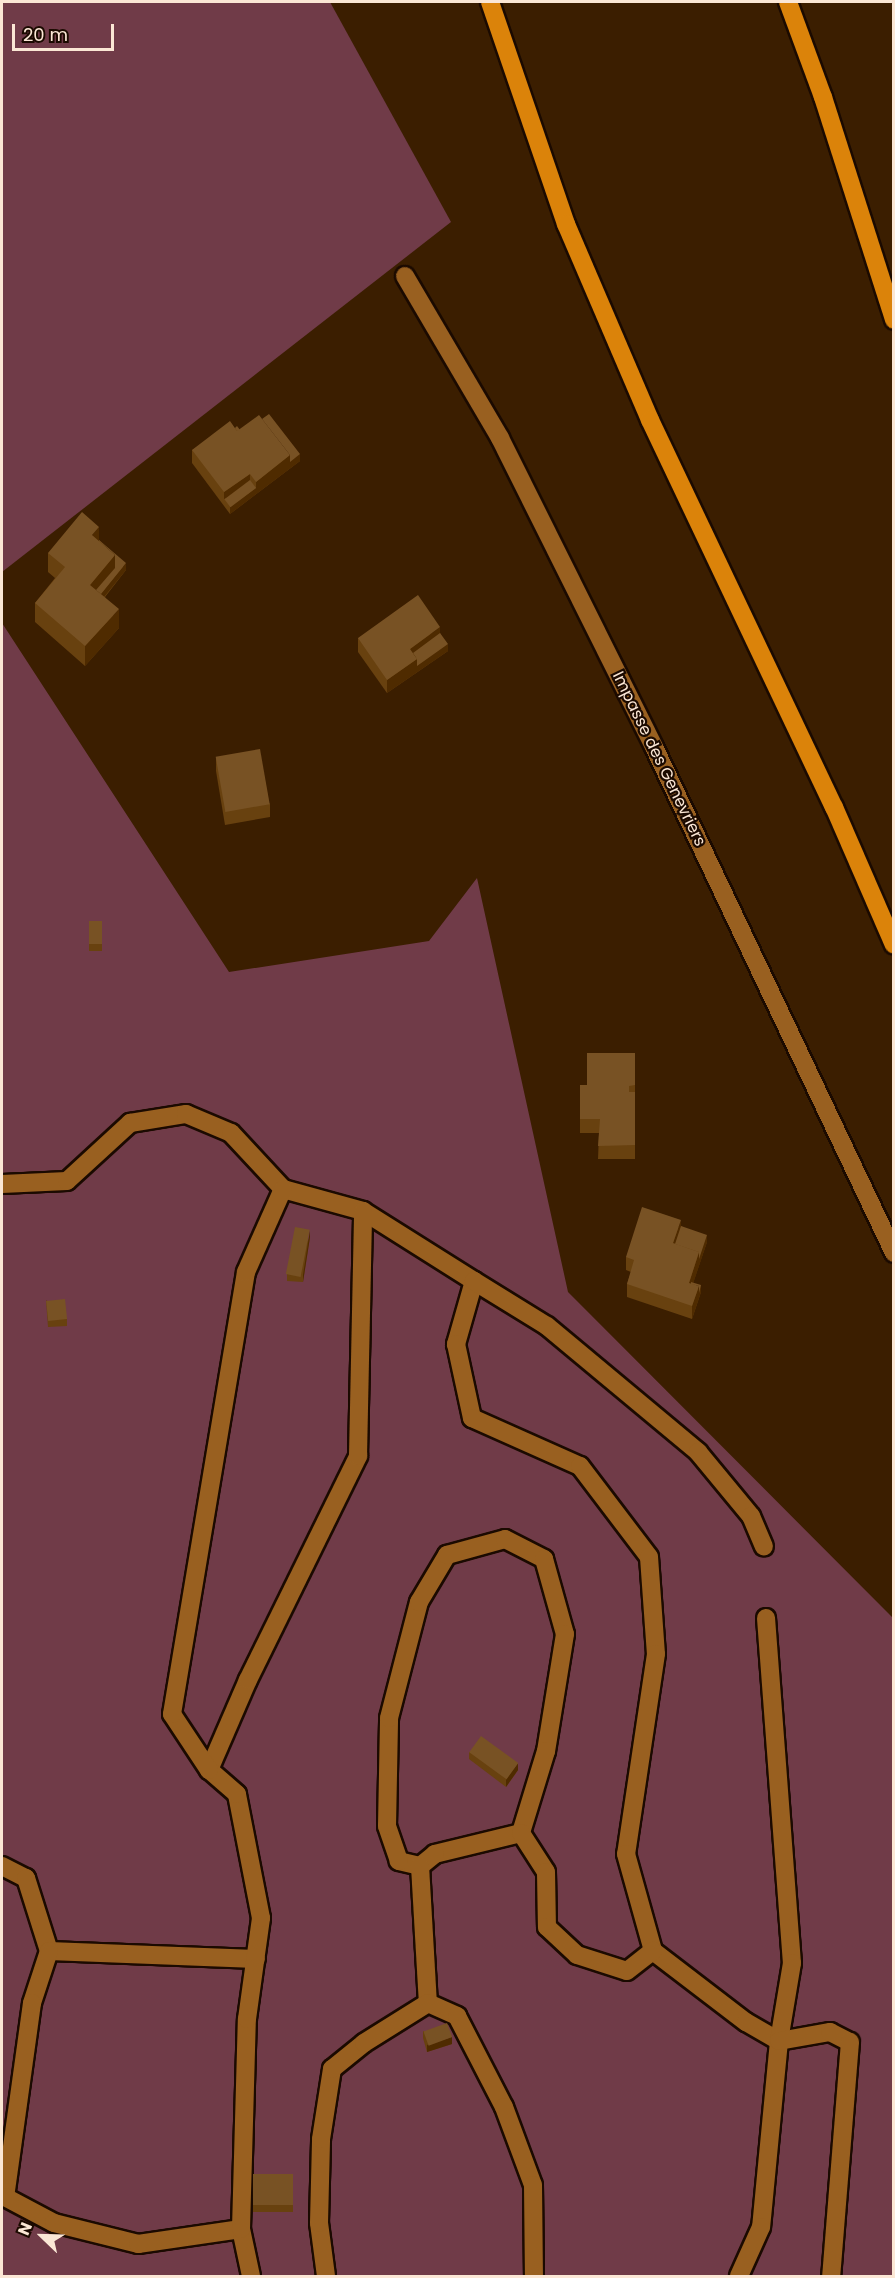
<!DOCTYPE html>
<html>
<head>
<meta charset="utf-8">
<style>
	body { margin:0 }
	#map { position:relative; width:895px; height:2278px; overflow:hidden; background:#3b1e00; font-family:Poppins,sans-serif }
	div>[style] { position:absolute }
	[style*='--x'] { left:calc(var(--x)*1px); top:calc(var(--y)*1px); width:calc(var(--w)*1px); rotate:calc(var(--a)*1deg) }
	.green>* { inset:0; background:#703b48 }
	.roads { filter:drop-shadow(2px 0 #1b0a00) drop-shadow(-2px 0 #1b0a00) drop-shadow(0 2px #1b0a00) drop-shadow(0 -2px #1b0a00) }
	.service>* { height:18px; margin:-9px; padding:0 9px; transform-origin:9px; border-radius:9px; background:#996020 }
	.minor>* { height:18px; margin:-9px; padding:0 9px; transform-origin:9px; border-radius:9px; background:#996020 }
	.motorway>* { height:18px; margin:-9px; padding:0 9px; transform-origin:9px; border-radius:9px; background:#db830a }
	.wall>* { inset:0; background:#68410f; transform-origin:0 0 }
	.shaded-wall>* { inset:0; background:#4f2b00 }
	.building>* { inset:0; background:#785224; transform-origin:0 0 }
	span { translate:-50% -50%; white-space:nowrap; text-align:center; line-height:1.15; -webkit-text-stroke:4.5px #1b0a00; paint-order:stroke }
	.street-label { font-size:16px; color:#fbe7d5 }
	.frame { position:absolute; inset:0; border:3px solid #fbe7d5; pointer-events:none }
	.north { position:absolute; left:12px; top:2206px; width:60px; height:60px; -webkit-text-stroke:4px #1b0a00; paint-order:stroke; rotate:293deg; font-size:16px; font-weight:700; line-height:24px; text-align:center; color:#fbe7d5 }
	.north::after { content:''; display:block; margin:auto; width:21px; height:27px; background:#fbe7d5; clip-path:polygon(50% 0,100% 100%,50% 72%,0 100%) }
	.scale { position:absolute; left:12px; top:24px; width:102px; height:27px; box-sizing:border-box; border:3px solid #fbe7d5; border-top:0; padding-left:8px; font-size:18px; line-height:21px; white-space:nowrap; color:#fbe7d5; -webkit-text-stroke:4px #1b0a00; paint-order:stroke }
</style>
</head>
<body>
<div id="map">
	<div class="green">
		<i style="clip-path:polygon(2px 2px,330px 2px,451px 222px,2px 572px)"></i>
		<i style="clip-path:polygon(2px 623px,229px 972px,429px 941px,477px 878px,568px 1292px,893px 1618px,893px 2276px,2px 2276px)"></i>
	</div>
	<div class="roads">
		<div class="service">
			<i style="--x:2;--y:1184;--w:65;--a:-2.6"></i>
			<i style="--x:67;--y:1181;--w:86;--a:-42.6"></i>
			<i style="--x:130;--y:1123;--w:57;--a:-9.1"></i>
			<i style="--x:186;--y:1114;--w:49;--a:22.9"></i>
			<i style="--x:231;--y:1133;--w:76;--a:47.1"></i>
			<i style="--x:283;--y:1189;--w:83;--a:15.4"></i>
			<i style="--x:363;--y:1211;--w:131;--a:32.2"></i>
			<i style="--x:474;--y:1281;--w:66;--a:105.9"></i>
			<i style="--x:456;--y:1344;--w:76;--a:77.8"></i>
			<i style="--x:472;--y:1418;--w:118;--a:24"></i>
			<i style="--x:580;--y:1466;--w:114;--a:52.8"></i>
			<i style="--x:649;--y:1557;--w:97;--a:85.9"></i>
			<i style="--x:656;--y:1654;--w:202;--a:98.5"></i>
			<i style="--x:626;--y:1854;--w:101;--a:74.4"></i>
			<i style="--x:653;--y:1951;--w:117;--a:37.4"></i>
			<i style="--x:746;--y:2022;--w:38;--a:30"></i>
			<i style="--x:779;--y:2041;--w:187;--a:95.5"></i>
			<i style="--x:761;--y:2227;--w:54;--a:114.2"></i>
			<i style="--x:474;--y:1281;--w:86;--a:31.7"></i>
			<i style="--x:547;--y:1326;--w:197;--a:39.8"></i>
			<i style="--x:698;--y:1452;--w:83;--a:50.4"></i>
			<i style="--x:751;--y:1516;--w:33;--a:67"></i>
			<i style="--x:766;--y:1618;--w:346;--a:85.7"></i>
			<i style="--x:792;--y:1963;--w:79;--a:99.5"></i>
			<i style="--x:779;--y:2041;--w:52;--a:-10"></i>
			<i style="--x:830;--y:2032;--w:22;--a:27"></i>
			<i style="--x:850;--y:2042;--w:235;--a:94.6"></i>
			<i style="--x:209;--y:1770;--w:98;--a:-66.6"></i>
			<i style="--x:248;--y:1680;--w:250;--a:-63.8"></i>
			<i style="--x:358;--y:1456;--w:245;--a:-88.8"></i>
			<i style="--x:521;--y:1833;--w:89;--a:166.3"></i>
			<i style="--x:435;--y:1854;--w:19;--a:141"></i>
			<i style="--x:420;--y:1866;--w:22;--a:-167"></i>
			<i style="--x:399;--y:1861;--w:37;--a:-109"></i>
			<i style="--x:387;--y:1826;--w:108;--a:-88.9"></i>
			<i style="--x:389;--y:1718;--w:120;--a:-75.5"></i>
			<i style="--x:419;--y:1602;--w:55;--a:-59.2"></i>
			<i style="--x:447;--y:1555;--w:60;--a:-15.4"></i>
			<i style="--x:505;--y:1539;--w:44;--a:27.1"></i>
			<i style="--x:544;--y:1559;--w:78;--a:74.4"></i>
			<i style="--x:565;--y:1634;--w:119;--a:99.2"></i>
			<i style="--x:546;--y:1751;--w:86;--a:107"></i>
			<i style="--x:521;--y:1833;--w:46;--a:57.3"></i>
			<i style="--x:546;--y:1872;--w:55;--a:89"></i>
			<i style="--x:547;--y:1927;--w:41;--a:43"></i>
			<i style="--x:577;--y:1955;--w:52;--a:17.7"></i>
			<i style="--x:627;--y:1971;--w:33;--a:-38"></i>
			<i style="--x:2;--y:1866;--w:27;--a:27"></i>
			<i style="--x:26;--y:1878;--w:77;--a:72.5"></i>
			<i style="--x:49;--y:1951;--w:207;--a:2.2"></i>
			<i style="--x:420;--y:1866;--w:137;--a:86.7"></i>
			<i style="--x:49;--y:1951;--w:55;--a:108.1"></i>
			<i style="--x:32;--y:2003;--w:196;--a:97.9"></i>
			<i style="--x:5;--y:2197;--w:55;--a:28"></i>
			<i style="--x:54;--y:2223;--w:87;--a:14"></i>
			<i style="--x:138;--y:2244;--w:104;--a:-8.3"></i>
			<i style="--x:251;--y:2276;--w:48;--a:-102"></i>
			<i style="--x:241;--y:2229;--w:210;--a:-88.4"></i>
			<i style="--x:247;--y:2019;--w:102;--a:-82.1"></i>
			<i style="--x:261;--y:1918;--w:126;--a:-101"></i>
			<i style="--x:237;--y:1794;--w:37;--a:-139"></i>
			<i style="--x:209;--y:1770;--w:67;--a:-123.5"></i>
			<i style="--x:172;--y:1714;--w:448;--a:-80.5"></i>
			<i style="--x:246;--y:1272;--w:91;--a:-66"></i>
			<i style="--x:326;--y:2276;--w:53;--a:-97.5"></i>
			<i style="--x:319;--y:2223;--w:84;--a:-88.6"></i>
			<i style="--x:321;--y:2139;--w:71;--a:-81.1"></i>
			<i style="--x:332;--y:2069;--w:41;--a:-39.1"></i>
			<i style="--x:364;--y:2043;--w:75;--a:-32"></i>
			<i style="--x:428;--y:2003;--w:32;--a:24"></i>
			<i style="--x:457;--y:2016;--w:102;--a:62.7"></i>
			<i style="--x:504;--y:2107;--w:83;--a:69.6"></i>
			<i style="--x:533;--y:2185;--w:91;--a:89.4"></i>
		</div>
		<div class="minor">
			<i style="--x:405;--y:276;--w:188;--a:59.6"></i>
			<i style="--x:500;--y:438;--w:345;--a:63.5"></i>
			<i style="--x:654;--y:747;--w:560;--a:64.62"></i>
		</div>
		<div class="motorway">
			<i style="--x:490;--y:2;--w:235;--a:71.1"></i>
			<i style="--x:566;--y:224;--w:213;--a:66.8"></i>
			<i style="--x:650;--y:420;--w:429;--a:64.6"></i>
			<i style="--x:834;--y:807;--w:150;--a:66.5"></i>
			<i style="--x:788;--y:2;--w:101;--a:69.8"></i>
			<i style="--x:823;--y:97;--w:234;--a:72.3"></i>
		</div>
	</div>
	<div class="wall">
		<i style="clip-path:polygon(235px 428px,300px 461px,230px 514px,192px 463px,192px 450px)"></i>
		<i style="clip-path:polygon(99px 540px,126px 570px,105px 597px,119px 628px,85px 666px,35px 622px,35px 603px,55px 578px,48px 572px,48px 553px)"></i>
		<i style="clip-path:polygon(440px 633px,448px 651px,387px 693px,358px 652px,358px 638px)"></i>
		<i style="clip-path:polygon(216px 757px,270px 804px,270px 817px,225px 825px,216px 771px)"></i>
		<i style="left:89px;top:921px;width:13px;height:30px"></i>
		<i style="clip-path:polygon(635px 1053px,635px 1159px,598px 1159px,599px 1133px,580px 1133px,580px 1085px,587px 1085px)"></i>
		<i style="clip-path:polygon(681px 1226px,707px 1242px,693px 1283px,701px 1292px,692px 1319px,627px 1297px,627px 1284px,631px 1272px,626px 1270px,626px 1257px)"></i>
		<i style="clip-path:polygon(310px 1237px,303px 1282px,287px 1281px,287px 1274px)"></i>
		<i style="clip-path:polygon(46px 1300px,67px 1319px,67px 1326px,48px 1327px)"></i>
		<i style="clip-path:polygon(469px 1752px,518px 1770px,506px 1787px,469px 1759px)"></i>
		<i style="clip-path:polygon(423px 2031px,452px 2044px,427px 2052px,423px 2038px)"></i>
		<i style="left:293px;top:2174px;width:38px;height:40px;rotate:90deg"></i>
	</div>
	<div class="shaded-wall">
		<i style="clip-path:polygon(300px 454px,300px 461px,230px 514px,230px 507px,256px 488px,256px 482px,290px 455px)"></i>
		<i style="clip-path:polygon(250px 474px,250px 487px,224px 499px,224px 506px,224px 492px)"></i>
		<i style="clip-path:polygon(99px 527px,99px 547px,92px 535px)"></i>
		<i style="clip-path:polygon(115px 555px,115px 575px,94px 600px,90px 585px)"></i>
		<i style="clip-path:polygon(126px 563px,126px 570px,95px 608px,95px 601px)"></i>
		<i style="clip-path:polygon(119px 609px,119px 628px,85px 666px,85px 646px)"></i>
		<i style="clip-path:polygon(440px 627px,440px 640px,413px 660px,410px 649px)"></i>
		<i style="clip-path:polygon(448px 644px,448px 651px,387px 693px,387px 680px,417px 659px)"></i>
		<i style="clip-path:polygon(681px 1220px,681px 1233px,673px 1257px,673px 1243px)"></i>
		<i style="clip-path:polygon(310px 1230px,310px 1237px,303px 1282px,303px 1275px)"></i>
		<i style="clip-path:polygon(707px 1235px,707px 1242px,691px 1290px,689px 1283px,699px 1252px)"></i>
		<i style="clip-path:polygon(701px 1285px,701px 1292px,692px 1319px,692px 1306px,699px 1286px)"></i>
		<i style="clip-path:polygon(518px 1763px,518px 1770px,506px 1787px,506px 1780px)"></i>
		<i style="clip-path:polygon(452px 2037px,452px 2044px,427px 2052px,427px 2045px)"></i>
	</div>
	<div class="building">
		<i style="clip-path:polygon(269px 414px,300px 454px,290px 462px,290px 455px,262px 419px)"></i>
		<i style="clip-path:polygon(259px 415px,290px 455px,256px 482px,250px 474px,224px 492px,192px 450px,230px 421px,237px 431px)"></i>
		<i style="clip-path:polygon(237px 426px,240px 430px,237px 431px,235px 428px)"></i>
		<i style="left:250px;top:480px;width:10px;height:32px;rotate:53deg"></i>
		<i style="clip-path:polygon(82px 512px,99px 527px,92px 535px,115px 555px,90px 585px,119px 609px,85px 646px,35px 603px,65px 567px,48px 553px)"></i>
		<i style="clip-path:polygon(99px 540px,126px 563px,101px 594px,96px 590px,115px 568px,115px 555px,99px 541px)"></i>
		<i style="clip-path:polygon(418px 595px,440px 627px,410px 649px,417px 659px,387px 680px,358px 638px)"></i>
		<i style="clip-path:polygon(440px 633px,448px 644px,417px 666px,417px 659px,413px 653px)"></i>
		<i style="left:260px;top:749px;width:56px;height:45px;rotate:80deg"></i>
		<i style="left:89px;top:921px;width:13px;height:23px"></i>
		<i style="clip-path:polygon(587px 1053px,635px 1053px,635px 1085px,629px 1086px,629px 1128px,635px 1128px,635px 1145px,598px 1146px,600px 1119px,580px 1119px,580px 1085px,587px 1085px)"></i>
		<i style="left:629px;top:1092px;width:6px;height:36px"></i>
		<i style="clip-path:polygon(642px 1207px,681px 1220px,673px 1243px,699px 1252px,689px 1283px,699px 1286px,692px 1306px,627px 1284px,634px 1260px,626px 1257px)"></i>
		<i style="clip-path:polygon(681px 1226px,707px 1235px,699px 1259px,699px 1252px,675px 1244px)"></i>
		<i style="left:295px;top:1227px;width:15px;height:48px;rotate:11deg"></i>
		<i style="clip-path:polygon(691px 1282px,701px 1285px,699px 1293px,699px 1286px,691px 1284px)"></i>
		<i style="left:65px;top:1299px;width:20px;height:19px;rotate:84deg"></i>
		<i style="left:481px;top:1736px;width:46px;height:20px;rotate:36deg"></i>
		<i style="left:447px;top:2023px;width:15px;height:25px;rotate:70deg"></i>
		<i style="left:293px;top:2174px;width:31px;height:40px;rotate:90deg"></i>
	</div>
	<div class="street-label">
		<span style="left:659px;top:759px;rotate:64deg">Impasse des Genevriers</span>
	</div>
	<div class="frame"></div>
	<div class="north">N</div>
	<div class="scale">20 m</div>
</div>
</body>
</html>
